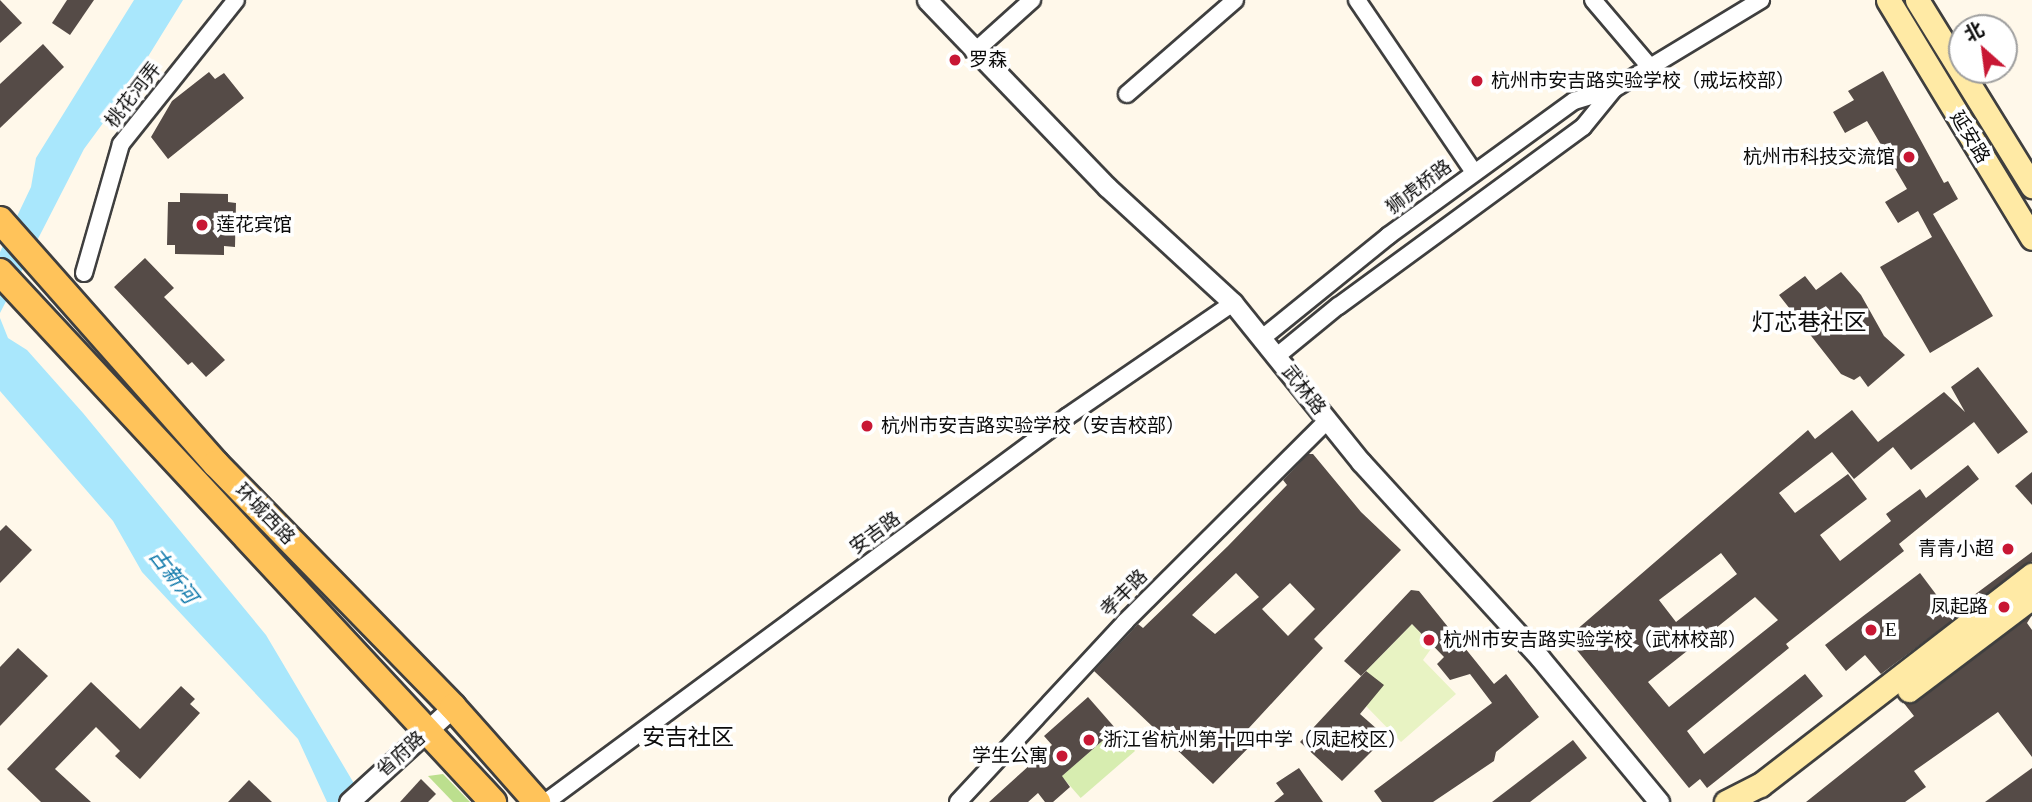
<!DOCTYPE html>
<html>
<head>
<meta charset="utf-8">
<style>
	body { margin:0 }
	#map { position:relative; width:2032px; height:802px; overflow:hidden; background:#fff8ea; font-family:"Times New Roman","Noto Sans SC",serif }
	div>[style] { position:absolute }
	[style*='--x'] { left:calc(var(--x)*1px); top:calc(var(--y)*1px); width:calc(var(--w)*1px); rotate:calc(var(--a)*1deg) }
	.green>* { inset:0; background:#d7edb0; transform-origin:0 0 }
	.forest>* { inset:0; background:#bcdf8e }
	.pitch>* { inset:0; background:#e8f3c3 }
	.water>* { inset:0; background:#a9e7fc }
	.building>* { inset:0; background:#554b47 }
	.roads { filter:drop-shadow(2px 0 #3f3f3f) drop-shadow(-2px 0 #3f3f3f) drop-shadow(0 2px #3f3f3f) drop-shadow(0 -2px #3f3f3f) }
	.minor>* { height:16px; margin:-8px; padding:0 8px; transform-origin:8px; border-radius:8px; background:#fff }
	.tertiary>* { height:19px; margin:-9.5px; padding:0 9.5px; transform-origin:9.5px; border-radius:9.5px; background:#fff }
	.secondary>* { height:23px; margin:-11.5px; padding:0 11.5px; transform-origin:11.5px; border-radius:11.5px; background:#ffeaa5 }
	.primary>* { height:26px; margin:-13px; padding:0 13px; transform-origin:13px; border-radius:13px; background:#ffc35a }
	.dots>* { width:19px; height:19px; translate:-50% -50%; box-sizing:border-box; border:4px solid #fff; border-radius:50% }
	span { translate:-50% -50%; white-space:nowrap; text-align:center; line-height:1.15; -webkit-text-stroke:7px #fff; paint-order:stroke }
	.poi-label { font-size:19px; color:#0c0c0c }
	.left { translate:0 -50%; text-align:left }
	.right { translate:-100% -50%; text-align:right }
	.street-label { font-size:19px; color:#0c0c0c }
	.water-label { font-size:21px; color:#0a76a9; font-style:italic }
	.quarter-label { font-size:23px; color:#0c0c0c }
	.north { position:absolute; left:1948px; top:14px; width:70px; height:70px; box-sizing:border-box; background:#fff; border:2px solid #9e9e9e; border-radius:50%; rotate:332deg; font-size:19px; font-weight:700; line-height:28px; text-align:center; color:#0c0c0c }
	.north::after { content:''; display:block; margin:auto; width:24px; height:32px; background:#c81734; clip-path:polygon(50% 0,100% 100%,50% 72%,0 100%) }
</style>
</head>
<body>
<div id="map">
	<div class="green">
		<i style="left:1116px;top:729px;width:29px;height:72px;rotate:49deg"></i>
	</div>
	<div class="forest">
		<i style="clip-path:polygon(443px 774px,470px 802px,453px 802px,428px 776px)"></i>
	</div>
	<div class="pitch">
		<i style="clip-path:polygon(1412px 624px,1433px 646px,1423px 660px,1456px 694px,1401px 742px,1366px 706px,1366px 671px)"></i>
	</div>
	<div class="water">
		<i style="clip-path:polygon(134px 0,183px 0,128px 89px,84px 149px,0 313px,0 252px,31px 187px,36px 158px)"></i>
		<i style="clip-path:polygon(0 318px,8px 338px,27px 350px,83px 413px,266px 635px,365px 802px,327px 802px,298px 739px,142px 572px,113px 521px,0 391px)"></i>
	</div>
	<div class="building">
		<i style="clip-path:polygon(0 0,22px 23px,0 43px)"></i>
		<i style="clip-path:polygon(67px 0,94px 0,70px 35px,52px 23px)"></i>
		<i style="clip-path:polygon(43px 44px,64px 67px,0 128px,0 84px)"></i>
		<i style="clip-path:polygon(1883px 71px,1944px 183px,1948px 181px,1958px 199px,1933px 214px,1993px 316px,1930px 353px,1880px 267px,1932px 237px,1918px 211px,1898px 223px,1885px 202px,1907px 189px,1867px 121px,1845px 133px,1833px 112px,1854px 100px,1848px 91px)"></i>
		<i style="clip-path:polygon(209px 72px,215px 79px,224px 73px,244px 98px,168px 159px,151px 137px,172px 101px)"></i>
		<i style="clip-path:polygon(180px 193px,228px 194px,228px 202px,236px 203px,235px 247px,224px 246px,224px 255px,175px 254px,175px 245px,167px 245px,168px 202px,180px 202px)"></i>
		<i style="clip-path:polygon(145px 258px,174px 288px,164px 297px,225px 360px,206px 377px,192px 362px,188px 365px,114px 287px)"></i>
		<i style="clip-path:polygon(1841px 272px,1861px 295px,1884px 336px,1905px 355px,1868px 387px,1860px 376px,1854px 380px,1841px 374px,1779px 295px,1805px 276px,1816px 290px)"></i>
		<i style="clip-path:polygon(evenodd,1978px 367px,2028px 432px,1998px 454px,1974px 422px,1911px 470px,1893px 447px,1854px 479px,1832px 452px,1779px 493px,1795px 513px,1848px 474px,1867px 499px,1820px 535px,1840px 561px,1891px 521px,1886px 514px,1920px 489px,1926px 498px,1968px 465px,1979px 479px,1899px 544px,1904px 551px,1786px 644px,1789px 648px,1687px 731px,1704px 754px,1805px 674px,1823px 696px,1707px 788px,1700px 779px,1689px 788px,1567px 638px,1808px 430px,1815px 439px,1852px 410px,1878px 442px,1944px 392px,1965px 412px,1951px 387px,1978px 367px,1721px 553px,1737px 574px,1676px 622px,1659px 600px,1721px 553px,1978px 367px,1755px 597px,1778px 620px,1669px 707px,1648px 682px,1755px 597px)"></i>
		<i style="clip-path:polygon(evenodd,1308px 454px,1313px 454px,1361px 512px,1401px 550px,1314px 639px,1323px 648px,1248px 729px,1258px 738px,1213px 784px,1094px 671px,1138px 624px,1143px 628px,1228px 546px,1287px 485px,1283px 480px,1308px 454px,1236px 573px,1259px 597px,1215px 634px,1192px 615px,1236px 573px,1308px 454px,1290px 583px,1315px 609px,1288px 636px,1262px 609px,1290px 583px)"></i>
		<i style="clip-path:polygon(2032px 472px,2032px 505px,2015px 486px)"></i>
		<i style="clip-path:polygon(6px 525px,32px 550px,0 583px,0 531px)"></i>
		<i style="clip-path:polygon(2032px 552px,2032px 561px,1881px 674px,1865px 655px,1846px 671px,1825px 645px,1920px 573px,1950px 613px)"></i>
		<i style="clip-path:polygon(1411px 590px,1419px 591px,1494px 684px,1506px 674px,1539px 717px,1496px 752px,1494px 761px,1433px 802px,1382px 802px,1374px 791px,1492px 703px,1470px 674px,1450px 680px,1437px 664px,1444px 657px,1412px 624px,1361px 676px,1344px 661px)"></i>
		<i style="clip-path:polygon(2032px 615px,2027px 623px,2032px 630px,2032px 757px,1998px 712px,1914px 771px,1926px 787px,1905px 802px,1806px 802px,1914px 716px,1903px 702px,1917px 701px)"></i>
		<i style="clip-path:polygon(18px 648px,48px 676px,0 726px,0 667px)"></i>
		<i style="clip-path:polygon(1366px 671px,1384px 685px,1360px 714px,1386px 737px,1342px 781px,1300px 742px)"></i>
		<i style="clip-path:polygon(91px 682px,140px 729px,181px 686px,195px 699px,190px 704px,200px 713px,140px 779px,115px 756px,120px 751px,96px 727px,55px 769px,91px 802px,41px 802px,7px 769px)"></i>
		<i style="clip-path:polygon(1088px 697px,1116px 729px,1062px 776px,1070px 787px,1053px 802px,1045px 802px,1038px 793px,1028px 802px,989px 802px,1052px 745px,1044px 736px)"></i>
		<i style="clip-path:polygon(1573px 740px,1587px 758px,1530px 802px,1492px 802px)"></i>
		<i style="clip-path:polygon(1299px 768px,1323px 802px,1274px 802px,1284px 794px,1276px 783px)"></i>
		<i style="clip-path:polygon(2032px 768px,2032px 802px,1985px 802px)"></i>
		<i style="clip-path:polygon(421px 779px,436px 794px,428px 802px,400px 802px)"></i>
		<i style="clip-path:polygon(249px 780px,272px 802px,228px 802px)"></i>
	</div>
	<div class="roads">
		<div class="minor">
			<i style="--x:1357;--y:0;--w:208;--a:55.8"></i>
			<i style="--x:1593;--y:0;--w:88;--a:49.6"></i>
			<i style="--x:974;--y:52;--w:78;--a:-41.9"></i>
			<i style="--x:1614;--y:89;--w:172;--a:-31.2"></i>
			<i style="--x:1127;--y:94;--w:143;--a:-41"></i>
			<i style="--x:84;--y:273;--w:134;--a:-74"></i>
			<i style="--x:121;--y:144;--w:184;--a:-51.4"></i>
			<i style="--x:1261;--y:339;--w:164;--a:-39"></i>
			<i style="--x:1388;--y:236;--w:230;--a:-36"></i>
			<i style="--x:1574;--y:101;--w:42;--a:-16.7"></i>
			<i style="--x:1614;--y:89;--w:49;--a:129.2"></i>
			<i style="--x:1583;--y:127;--w:303;--a:143.8"></i>
			<i style="--x:1338;--y:306;--w:79;--a:140.7"></i>
			<i style="--x:546;--y:802;--w:649;--a:-36.48"></i>
			<i style="--x:1068;--y:416;--w:200;--a:-34.4"></i>
			<i style="--x:958;--y:802;--w:246;--a:-47.1"></i>
			<i style="--x:1125;--y:622;--w:286;--a:-44.9"></i>
		</div>
		<div class="tertiary">
			<i style="--x:927;--y:0;--w:260;--a:46.1"></i>
			<i style="--x:1107;--y:187;--w:171;--a:42.6"></i>
			<i style="--x:1233;--y:303;--w:204;--a:51.2"></i>
			<i style="--x:1361;--y:462;--w:265;--a:47.6"></i>
			<i style="--x:1540;--y:658;--w:187;--a:50.4"></i>
			<i style="--x:349;--y:802;--w:141;--a:-42.4"></i>
		</div>
		<div class="secondary">
			<i style="--x:1888;--y:0;--w:278;--a:58.8"></i>
			<i style="--x:1917;--y:0;--w:219;--a:58.3"></i>
			<i style="--x:1909;--y:690;--w:154;--a:-37.1"></i>
			<i style="--x:1726;--y:802;--w:38;--a:-27"></i>
			<i style="--x:1760;--y:785;--w:344;--a:-37.7"></i>
		</div>
		<div class="primary">
			<i style="--x:0;--y:220;--w:326;--a:48.5"></i>
			<i style="--x:216;--y:464;--w:339;--a:45.7"></i>
			<i style="--x:453;--y:707;--w:127;--a:48.5"></i>
			<i style="--x:0;--y:272;--w:724;--a:47.07"></i>
		</div>
	</div>
	<div class="dots">
		<i style="left:955px;top:60px;background:#c81734"></i>
		<i style="left:1477px;top:81px;background:#c81734"></i>
		<i style="left:1909px;top:157px;background:#c81734"></i>
		<i style="left:202px;top:225px;background:#c81734"></i>
		<i style="left:867px;top:426px;background:#c81734"></i>
		<i style="left:2008px;top:549px;background:#c81734"></i>
		<i style="left:2004px;top:607px;background:#c81734"></i>
		<i style="left:1871px;top:630px;background:#c81734"></i>
		<i style="left:1429px;top:640px;background:#c81734"></i>
		<i style="left:1089px;top:740px;background:#c81734"></i>
		<i style="left:1062px;top:756px;background:#c81734"></i>
	</div>
	<div class="poi-label">
		<span class="left" style="left:969px;top:60px">罗森</span>
		<span class="left" style="left:1491px;top:81px">杭州市安吉路实验学校（戒坛校部）</span>
		<span class="right" style="left:1895px;top:157px">杭州市科技交流馆</span>
		<span class="left" style="left:216px;top:225px">莲花宾馆</span>
		<span class="left" style="left:881px;top:426px">杭州市安吉路实验学校（安吉校部）</span>
		<span class="right" style="left:1994px;top:549px">青青小超</span>
		<span class="right" style="left:1988px;top:607px">凤起路</span>
		<span class="left" style="left:1885px;top:630px">E</span>
		<span class="left" style="left:1443px;top:640px">杭州市安吉路实验学校（武林校部）</span>
		<span class="left" style="left:1103px;top:740px">浙江省杭州第十四中学（凤起校区）</span>
		<span class="right" style="left:1048px;top:756px">学生公寓</span>
	</div>
	<div class="street-label">
		<span style="left:133px;top:95px;rotate:-52deg">桃花河弄</span>
		<span style="left:1970px;top:137px;rotate:59deg">延安路</span>
		<span style="left:1419px;top:187px;rotate:-37deg">狮虎桥路</span>
		<span style="left:1304px;top:390px;rotate:52deg">武林路</span>
		<span style="left:265px;top:514px;rotate:46deg">环城西路</span>
		<span style="left:875px;top:533px;rotate:-36deg">安吉路</span>
		<span style="left:1124px;top:593px;rotate:-45deg">孝丰路</span>
		<span style="left:401px;top:754px;rotate:-42deg">省府路</span>
	</div>
	<div class="water-label">
		<span style="left:173px;top:576px;rotate:52deg">古新河</span>
	</div>
	<div class="quarter-label">
		<span style="left:1809px;top:323px">灯芯巷社区</span>
		<span style="left:688px;top:738px">安吉社区</span>
	</div>
	<div class="north">北</div>
</div>
</body>
</html>
